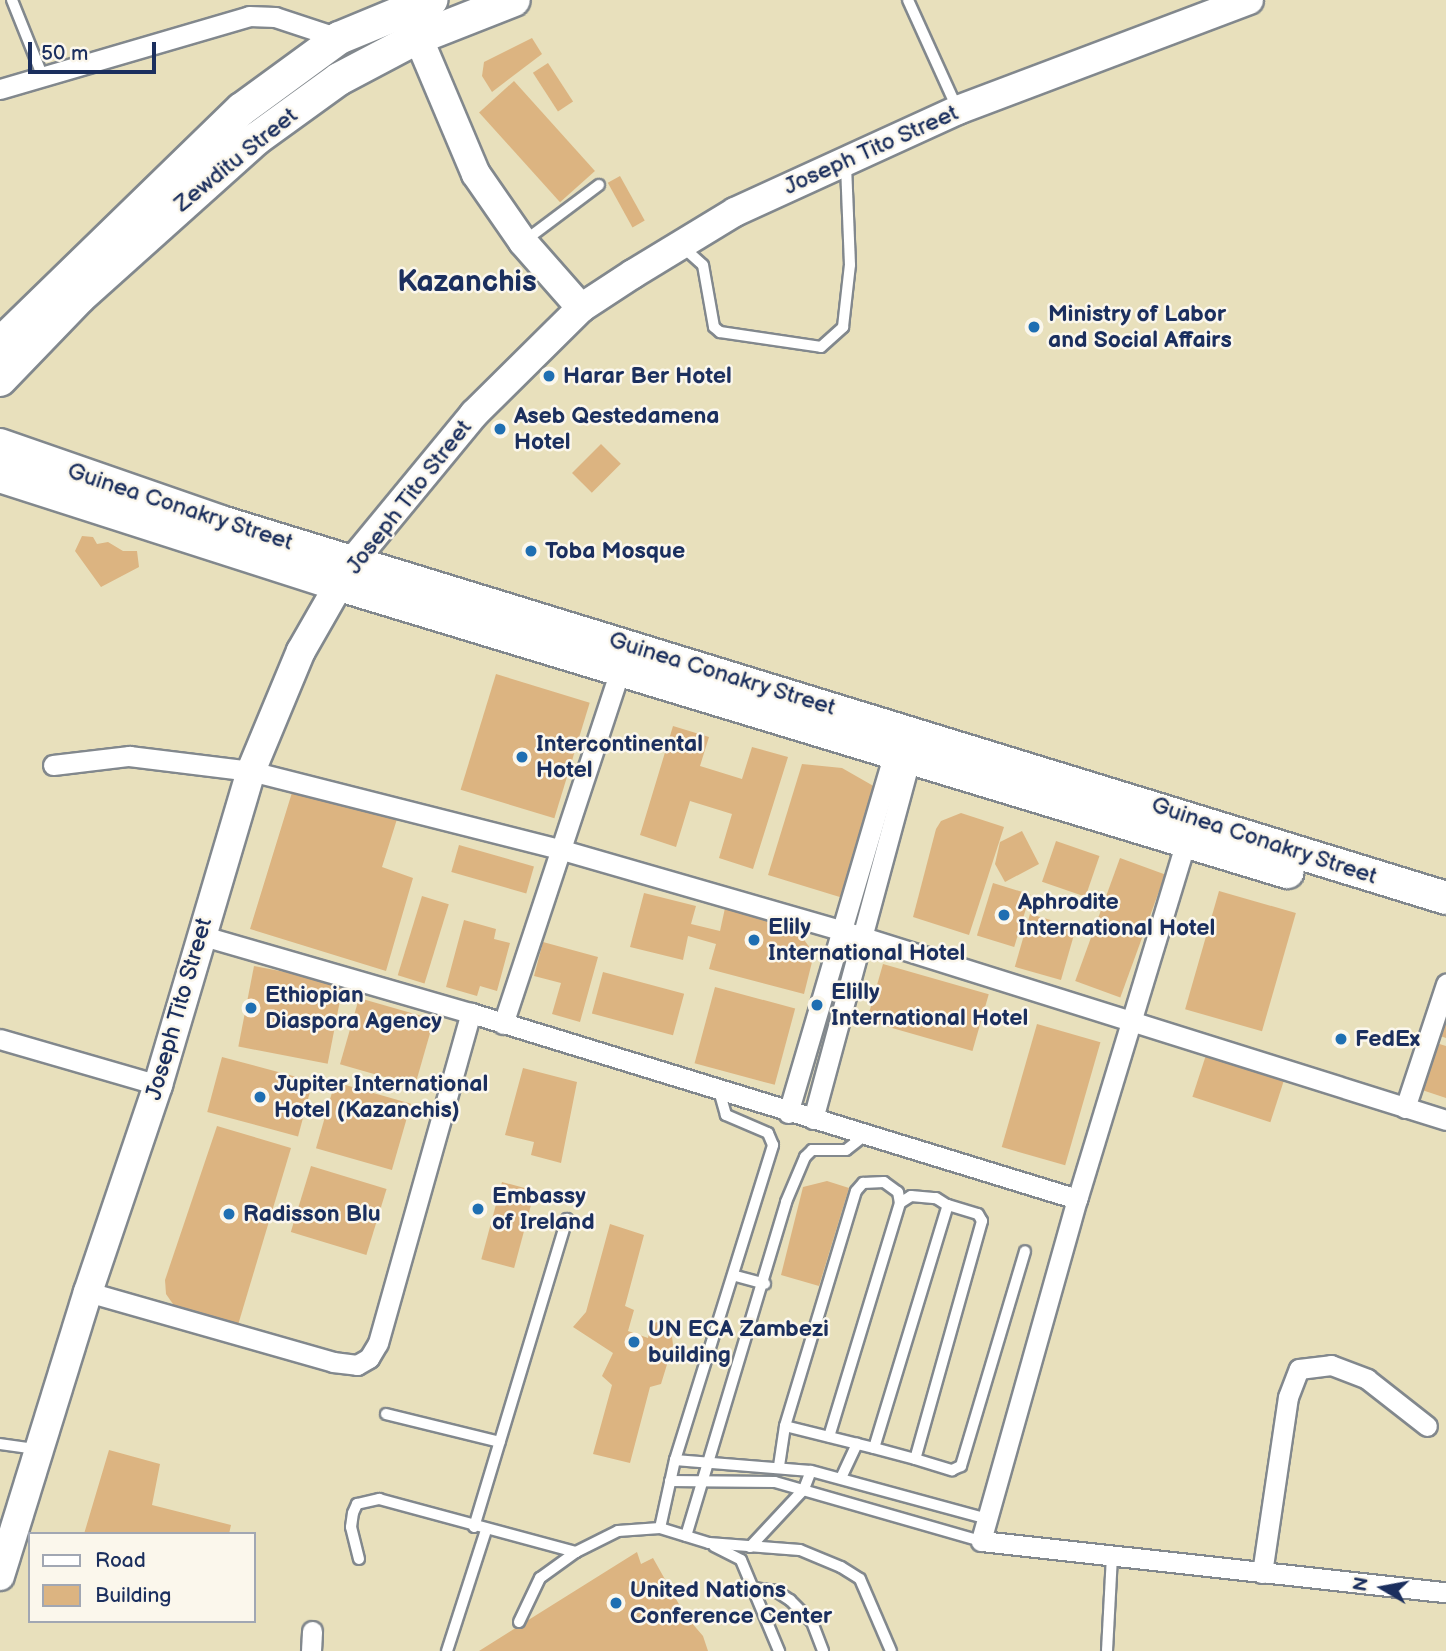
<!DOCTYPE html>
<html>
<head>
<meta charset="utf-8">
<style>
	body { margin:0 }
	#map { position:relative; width:1446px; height:1651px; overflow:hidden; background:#e8e0bc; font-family:"Balsamiq Sans",sans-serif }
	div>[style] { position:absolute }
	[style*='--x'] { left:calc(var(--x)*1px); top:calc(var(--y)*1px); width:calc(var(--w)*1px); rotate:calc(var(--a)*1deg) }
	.building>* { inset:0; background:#dcb481; transform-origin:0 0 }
	.roads { filter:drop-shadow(2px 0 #82888d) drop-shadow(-2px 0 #82888d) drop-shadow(0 2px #82888d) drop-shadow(0 -2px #82888d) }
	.lane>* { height:10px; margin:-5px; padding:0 5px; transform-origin:5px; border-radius:5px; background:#fff }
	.street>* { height:19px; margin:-9.5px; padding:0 9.5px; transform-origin:9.5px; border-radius:9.5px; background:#fff }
	.secondary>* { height:28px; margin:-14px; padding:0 14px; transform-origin:14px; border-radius:14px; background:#fff }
	.primary>* { height:32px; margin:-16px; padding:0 16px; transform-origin:16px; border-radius:16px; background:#fff }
	.dots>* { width:19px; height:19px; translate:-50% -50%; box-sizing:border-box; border:4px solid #fbf7ec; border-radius:50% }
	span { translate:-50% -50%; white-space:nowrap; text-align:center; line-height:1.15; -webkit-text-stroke:5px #fbf7ec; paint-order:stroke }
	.street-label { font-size:23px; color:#1b2f5e }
	.poi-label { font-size:23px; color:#1b2f5e; font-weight:700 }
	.left { translate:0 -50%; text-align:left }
	.district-label { font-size:30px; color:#1b2f5e; font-weight:700 }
	.legend { position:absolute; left:28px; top:1532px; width:228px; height:91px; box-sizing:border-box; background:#fbf7ec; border:2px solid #a1a7b3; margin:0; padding:9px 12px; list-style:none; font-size:21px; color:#1b2f5e }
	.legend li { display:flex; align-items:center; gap:14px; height:35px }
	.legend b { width:35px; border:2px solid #a1a7b3 }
	.north { position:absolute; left:1348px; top:1553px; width:70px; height:70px; -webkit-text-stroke:5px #fbf7ec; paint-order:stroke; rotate:280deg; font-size:19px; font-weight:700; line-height:28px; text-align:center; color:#1b2f5e }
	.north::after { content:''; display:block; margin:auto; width:24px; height:32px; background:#1b2f5e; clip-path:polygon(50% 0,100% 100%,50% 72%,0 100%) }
	.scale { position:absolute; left:28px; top:42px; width:128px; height:32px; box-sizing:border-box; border:4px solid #1b2f5e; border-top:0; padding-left:9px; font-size:21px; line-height:24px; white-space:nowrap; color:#1b2f5e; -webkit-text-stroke:5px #fbf7ec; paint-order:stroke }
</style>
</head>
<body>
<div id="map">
	<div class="building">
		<i style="clip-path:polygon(532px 38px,542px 54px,492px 92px,482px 76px,484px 62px)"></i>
		<i style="left:548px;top:63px;width:46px;height:18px;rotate:57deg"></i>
		<i style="left:514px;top:81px;width:121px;height:47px;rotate:48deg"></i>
		<i style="left:620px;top:176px;width:51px;height:14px;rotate:61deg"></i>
		<i style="left:601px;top:444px;width:28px;height:41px;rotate:45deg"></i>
		<i style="clip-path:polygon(82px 536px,93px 537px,97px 544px,108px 542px,123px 551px,137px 551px,139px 567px,101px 587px,75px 551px)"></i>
		<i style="left:496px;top:674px;width:98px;height:121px;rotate:17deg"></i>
		<i style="clip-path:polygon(673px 726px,709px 737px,700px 766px,742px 779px,752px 747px,788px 757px,753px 869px,719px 858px,732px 814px,690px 801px,676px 847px,640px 835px)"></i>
		<i style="clip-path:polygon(802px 764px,842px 768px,877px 788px,843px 898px,768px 875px)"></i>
		<i style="clip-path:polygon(294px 786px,397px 819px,382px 867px,413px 878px,386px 971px,250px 929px)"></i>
		<i style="clip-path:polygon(961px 813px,1004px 827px,969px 935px,913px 917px,936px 829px,941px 821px)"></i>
		<i style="clip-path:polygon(1022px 831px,1039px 864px,1005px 882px,995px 864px,1000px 842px)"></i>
		<i style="left:1056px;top:841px;width:46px;height:43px;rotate:19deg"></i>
		<i style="left:459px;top:845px;width:78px;height:28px;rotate:16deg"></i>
		<i style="left:1120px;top:858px;width:48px;height:131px;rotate:20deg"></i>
		<i style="left:993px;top:883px;width:39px;height:55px;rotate:17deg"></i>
		<i style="left:1219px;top:891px;width:80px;height:123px;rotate:16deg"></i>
		<i style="clip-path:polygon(644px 893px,696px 906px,691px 924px,720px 931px,725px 908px,794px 926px,810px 948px,812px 962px,804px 994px,709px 969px,716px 944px,688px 936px,683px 960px,630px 947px)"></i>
		<i style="left:422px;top:896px;width:28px;height:83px;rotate:17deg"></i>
		<i style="left:1030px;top:914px;width:48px;height:55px;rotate:16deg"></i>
		<i style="clip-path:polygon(464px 920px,496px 929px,494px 939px,510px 943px,497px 991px,480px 986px,477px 996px,446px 987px)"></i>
		<i style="clip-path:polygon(543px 942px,598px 957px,580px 1022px,552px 1014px,561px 983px,534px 976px)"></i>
		<i style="left:883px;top:964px;width:110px;height:59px;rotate:16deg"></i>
		<i style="left:254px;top:966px;width:91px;height:82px;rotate:11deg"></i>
		<i style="left:603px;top:972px;width:84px;height:43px;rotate:15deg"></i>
		<i style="left:715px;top:987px;width:83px;height:79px;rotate:15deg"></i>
		<i style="left:359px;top:998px;width:78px;height:69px;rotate:16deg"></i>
		<i style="clip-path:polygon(1446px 1002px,1446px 1038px,1434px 1034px)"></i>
		<i style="left:1037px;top:1024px;width:66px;height:128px;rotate:16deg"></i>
		<i style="clip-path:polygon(1433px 1042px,1446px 1046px,1446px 1098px,1419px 1089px)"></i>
		<i style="left:1206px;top:1055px;width:82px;height:44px;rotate:18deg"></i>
		<i style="left:222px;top:1057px;width:94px;height:57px;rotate:15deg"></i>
		<i style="clip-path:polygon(523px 1068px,577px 1082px,561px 1163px,531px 1155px,534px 1142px,505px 1135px)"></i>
		<i style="left:335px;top:1082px;width:79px;height:69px;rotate:16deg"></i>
		<i style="clip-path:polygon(217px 1126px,291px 1148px,238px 1325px,175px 1307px,166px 1294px,165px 1280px)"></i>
		<i style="left:311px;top:1166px;width:79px;height:69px;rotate:17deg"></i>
		<i style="clip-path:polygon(827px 1181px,849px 1188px,819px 1286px,781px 1275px,803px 1187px)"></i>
		<i style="left:502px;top:1182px;width:34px;height:80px;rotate:15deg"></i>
		<i style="clip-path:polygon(610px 1224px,644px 1235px,625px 1306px,634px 1310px,628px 1331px,648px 1338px,651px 1324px,670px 1318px,673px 1345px,661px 1384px,650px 1387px,630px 1463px,593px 1454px,612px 1385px,602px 1376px,613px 1353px,573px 1327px,586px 1312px)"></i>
		<i style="clip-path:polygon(109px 1450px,160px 1464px,152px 1505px,231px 1525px,229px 1534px,84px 1534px)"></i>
		<i style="clip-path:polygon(637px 1552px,641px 1564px,653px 1558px,685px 1615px,703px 1636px,708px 1651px,479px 1651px)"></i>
	</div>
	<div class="roads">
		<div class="lane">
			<i style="--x:12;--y:0;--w:83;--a:68.1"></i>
			<i style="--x:908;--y:0;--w:119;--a:65.6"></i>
			<i style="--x:523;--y:242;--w:95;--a:-36.9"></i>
			<i style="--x:684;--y:248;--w:25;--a:42"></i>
			<i style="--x:703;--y:265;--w:63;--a:79.9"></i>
			<i style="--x:714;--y:327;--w:8;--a:40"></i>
			<i style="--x:720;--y:332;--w:102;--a:8.4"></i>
			<i style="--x:821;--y:347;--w:30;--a:-42"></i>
			<i style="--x:843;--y:327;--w:62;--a:-83.6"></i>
			<i style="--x:850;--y:265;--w:100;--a:-92.3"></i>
			<i style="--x:900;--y:1203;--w:13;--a:-32"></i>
			<i style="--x:911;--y:1196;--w:25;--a:5"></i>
			<i style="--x:936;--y:1198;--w:13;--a:32"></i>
			<i style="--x:948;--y:1205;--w:31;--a:17"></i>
			<i style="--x:978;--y:1214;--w:8;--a:60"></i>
			<i style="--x:982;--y:1221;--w:247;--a:105.7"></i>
			<i style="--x:915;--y:1459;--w:42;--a:-165"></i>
			<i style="--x:874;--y:1448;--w:254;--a:-73.1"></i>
			<i style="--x:736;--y:1276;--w:30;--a:15"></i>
			<i style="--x:386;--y:1414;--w:117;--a:13.8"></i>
			<i style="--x:785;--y:1426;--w:92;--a:13.9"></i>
			<i style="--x:0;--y:1444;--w:37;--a:8"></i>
			<i style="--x:915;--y:1459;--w:39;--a:17"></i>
			<i style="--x:952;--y:1470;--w:10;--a:-24"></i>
			<i style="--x:961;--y:1466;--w:224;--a:-73.4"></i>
			<i style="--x:675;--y:1460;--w:136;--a:4.6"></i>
			<i style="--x:811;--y:1471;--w:183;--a:15.2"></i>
			<i style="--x:779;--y:1466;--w:40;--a:-81.5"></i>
			<i style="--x:785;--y:1426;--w:245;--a:-73.2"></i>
			<i style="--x:856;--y:1191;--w:11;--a:-49"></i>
			<i style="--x:863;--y:1183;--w:21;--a:-3"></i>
			<i style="--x:884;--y:1182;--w:17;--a:36"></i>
			<i style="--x:898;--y:1192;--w:11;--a:80"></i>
			<i style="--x:900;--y:1203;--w:244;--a:106.9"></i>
			<i style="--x:841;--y:1478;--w:38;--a:-65"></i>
			<i style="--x:670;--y:1481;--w:105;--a:0.5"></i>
			<i style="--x:775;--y:1482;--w:214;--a:16"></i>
			<i style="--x:474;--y:1527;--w:322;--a:-73.2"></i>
			<i style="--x:660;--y:1528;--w:70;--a:-77.6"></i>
			<i style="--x:675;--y:1460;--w:330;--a:-72.7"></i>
			<i style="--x:773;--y:1145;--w:13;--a:-113"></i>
			<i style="--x:768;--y:1133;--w:46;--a:-156.8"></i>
			<i style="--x:726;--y:1115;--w:25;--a:-106"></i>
			<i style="--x:686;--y:1536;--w:349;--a:-73.3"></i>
			<i style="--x:786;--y:1202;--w:49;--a:-67.1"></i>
			<i style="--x:805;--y:1157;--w:10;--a:-45"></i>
			<i style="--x:812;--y:1150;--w:34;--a:0"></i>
			<i style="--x:846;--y:1150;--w:24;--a:-38"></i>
			<i style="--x:714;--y:1546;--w:30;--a:27"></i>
			<i style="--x:741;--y:1560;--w:99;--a:67.3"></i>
			<i style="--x:750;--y:1547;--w:79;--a:-47"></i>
			<i style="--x:804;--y:1489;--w:19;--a:-69"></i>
			<i style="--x:359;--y:1559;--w:33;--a:-104"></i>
			<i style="--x:351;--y:1527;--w:14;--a:-82"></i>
			<i style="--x:353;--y:1513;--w:10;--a:-66"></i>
			<i style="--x:357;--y:1504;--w:23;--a:-13"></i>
			<i style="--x:379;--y:1499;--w:204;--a:15.1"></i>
			<i style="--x:753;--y:1588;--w:23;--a:7"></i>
			<i style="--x:776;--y:1591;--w:17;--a:33"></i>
			<i style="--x:790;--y:1600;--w:31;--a:45"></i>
			<i style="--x:812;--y:1622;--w:31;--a:69"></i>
			<i style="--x:519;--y:1622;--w:49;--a:-64.5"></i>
			<i style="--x:540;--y:1578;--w:44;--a:-35.8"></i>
			<i style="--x:576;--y:1552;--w:47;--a:-26.6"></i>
			<i style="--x:618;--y:1531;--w:42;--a:-4.1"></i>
			<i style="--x:660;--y:1528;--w:51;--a:17"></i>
			<i style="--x:709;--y:1543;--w:91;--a:4.4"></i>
			<i style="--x:800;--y:1550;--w:44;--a:22.5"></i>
			<i style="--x:841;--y:1567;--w:22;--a:32"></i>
			<i style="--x:860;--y:1579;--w:78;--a:66.7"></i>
			<i style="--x:447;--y:1651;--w:127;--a:-72.1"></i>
			<i style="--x:1107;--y:1651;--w:94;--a:-87"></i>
		</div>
		<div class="street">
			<i style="--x:0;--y:89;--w:259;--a:-16.3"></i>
			<i style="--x:249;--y:16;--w:26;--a:2"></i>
			<i style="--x:275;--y:17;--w:67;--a:18.2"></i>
			<i style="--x:53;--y:765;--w:77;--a:-6.8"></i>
			<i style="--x:129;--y:756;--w:123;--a:7"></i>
			<i style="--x:251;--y:771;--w:318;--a:14.2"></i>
			<i style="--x:559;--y:849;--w:297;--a:16.1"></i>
			<i style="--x:844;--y:931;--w:631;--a:17.43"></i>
			<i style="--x:1186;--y:841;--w:374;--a:106.9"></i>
			<i style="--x:1077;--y:1199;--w:355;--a:105.7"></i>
			<i style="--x:981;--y:1541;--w:468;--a:6.3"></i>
			<i style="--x:200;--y:935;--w:282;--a:16.1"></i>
			<i style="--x:471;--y:1013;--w:634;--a:17.06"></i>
			<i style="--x:503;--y:1024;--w:376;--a:-71.7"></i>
			<i style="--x:0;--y:1039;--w:165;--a:16.2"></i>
			<i style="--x:1405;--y:1108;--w:131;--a:-71.7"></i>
			<i style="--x:788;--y:1113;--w:386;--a:-73.6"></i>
			<i style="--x:813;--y:1119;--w:384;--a:-74.9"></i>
			<i style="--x:88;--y:1292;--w:255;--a:15.9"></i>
			<i style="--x:333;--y:1362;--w:24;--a:7"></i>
			<i style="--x:357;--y:1365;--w:14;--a:-30"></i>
			<i style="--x:369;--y:1358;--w:17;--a:-59"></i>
			<i style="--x:378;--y:1343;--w:343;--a:-74.3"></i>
			<i style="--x:1262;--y:1573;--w:178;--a:-81.6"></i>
			<i style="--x:1288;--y:1397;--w:30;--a:-69"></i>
			<i style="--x:1299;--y:1369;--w:32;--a:-7"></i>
			<i style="--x:1331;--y:1365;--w:39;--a:21"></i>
			<i style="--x:1367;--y:1379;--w:76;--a:38.1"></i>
			<i style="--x:311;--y:1651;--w:20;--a:-87"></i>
		</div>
		<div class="secondary">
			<i style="--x:410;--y:18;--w:169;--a:67.1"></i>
			<i style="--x:476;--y:174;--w:83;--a:55.3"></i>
			<i style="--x:523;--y:242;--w:88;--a:48.7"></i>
			<i style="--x:0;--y:1576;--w:297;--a:-72.8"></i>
			<i style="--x:88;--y:1292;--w:219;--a:-71.3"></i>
			<i style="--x:158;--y:1085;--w:327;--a:-73.5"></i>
			<i style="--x:251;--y:771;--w:130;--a:-67.4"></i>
			<i style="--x:301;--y:651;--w:103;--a:-60.2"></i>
			<i style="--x:352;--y:562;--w:192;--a:-50.5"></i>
			<i style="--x:474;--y:414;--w:151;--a:-44.7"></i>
			<i style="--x:581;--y:308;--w:62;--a:-33.2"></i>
			<i style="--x:633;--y:274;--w:119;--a:-31.3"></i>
			<i style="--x:735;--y:212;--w:245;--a:-24.6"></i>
			<i style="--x:958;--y:110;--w:311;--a:-20.7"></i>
		</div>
		<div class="primary">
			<i style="--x:0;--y:344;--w:337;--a:-44.2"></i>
			<i style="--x:242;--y:109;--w:120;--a:-36.2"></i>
			<i style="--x:339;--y:38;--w:100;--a:-22.4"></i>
			<i style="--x:0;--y:380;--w:115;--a:-46.1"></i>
			<i style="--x:80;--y:297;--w:237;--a:-41.9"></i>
			<i style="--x:256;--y:139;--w:102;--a:-35.9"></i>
			<i style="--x:339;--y:79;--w:86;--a:-27.8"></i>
			<i style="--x:415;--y:39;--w:106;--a:-21.5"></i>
			<i style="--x:0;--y:445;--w:234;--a:19.2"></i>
			<i style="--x:221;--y:522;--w:1281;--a:17.06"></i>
			<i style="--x:0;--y:476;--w:357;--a:17.8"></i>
			<i style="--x:340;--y:585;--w:990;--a:16.86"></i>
		</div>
	</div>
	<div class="dots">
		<i style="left:1034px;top:327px;background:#1f6fb2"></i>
		<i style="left:549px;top:376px;background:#1f6fb2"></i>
		<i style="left:500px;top:429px;background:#1f6fb2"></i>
		<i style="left:531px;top:551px;background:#1f6fb2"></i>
		<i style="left:522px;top:757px;background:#1f6fb2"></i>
		<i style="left:1004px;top:915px;background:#1f6fb2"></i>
		<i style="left:754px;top:940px;background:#1f6fb2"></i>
		<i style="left:817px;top:1005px;background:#1f6fb2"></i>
		<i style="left:251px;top:1008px;background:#1f6fb2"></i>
		<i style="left:1341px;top:1039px;background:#1f6fb2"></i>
		<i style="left:260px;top:1097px;background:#1f6fb2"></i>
		<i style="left:478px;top:1209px;background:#1f6fb2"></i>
		<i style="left:229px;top:1214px;background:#1f6fb2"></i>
		<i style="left:634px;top:1342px;background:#1f6fb2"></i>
		<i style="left:616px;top:1603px;background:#1f6fb2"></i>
	</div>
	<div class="street-label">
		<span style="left:871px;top:150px;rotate:-24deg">Joseph Tito Street</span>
		<span style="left:236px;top:160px;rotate:-39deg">Zewditu Street</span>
		<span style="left:409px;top:497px;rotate:-52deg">Joseph Tito Street</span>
		<span style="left:180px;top:507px;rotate:18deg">Guinea Conakry Street</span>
		<span style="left:722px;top:674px;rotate:17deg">Guinea Conakry Street</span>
		<span style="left:1264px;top:841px;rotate:18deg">Guinea Conakry Street</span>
		<span style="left:179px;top:1009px;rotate:-74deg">Joseph Tito Street</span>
	</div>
	<div class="poi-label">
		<span class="left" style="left:1048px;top:327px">Ministry of Labor<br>and Social Affairs</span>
		<span class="left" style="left:563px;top:376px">Harar Ber Hotel</span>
		<span class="left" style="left:514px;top:429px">Aseb Qestedamena<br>Hotel</span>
		<span class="left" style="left:545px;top:551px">Toba Mosque</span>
		<span class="left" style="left:536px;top:757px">Intercontinental<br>Hotel</span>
		<span class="left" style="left:1018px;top:915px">Aphrodite<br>International Hotel</span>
		<span class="left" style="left:768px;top:940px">Elily<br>International Hotel</span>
		<span class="left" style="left:831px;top:1005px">Elilly<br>International Hotel</span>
		<span class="left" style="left:265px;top:1008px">Ethiopian<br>Diaspora Agency</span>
		<span class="left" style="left:1355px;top:1039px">FedEx</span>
		<span class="left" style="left:274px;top:1097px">Jupiter International<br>Hotel (Kazanchis)</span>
		<span class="left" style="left:492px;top:1209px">Embassy<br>of Ireland</span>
		<span class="left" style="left:243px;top:1214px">Radisson Blu</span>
		<span class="left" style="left:648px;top:1342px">UN ECA Zambezi<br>building</span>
		<span class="left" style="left:630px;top:1603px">United Nations<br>Conference Center</span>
	</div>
	<div class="district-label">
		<span style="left:467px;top:282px">Kazanchis</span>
	</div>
	<ul class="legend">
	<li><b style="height:9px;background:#fff"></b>Road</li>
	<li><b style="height:19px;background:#dcb481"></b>Building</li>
	</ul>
	<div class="north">N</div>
	<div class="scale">50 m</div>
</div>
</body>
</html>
